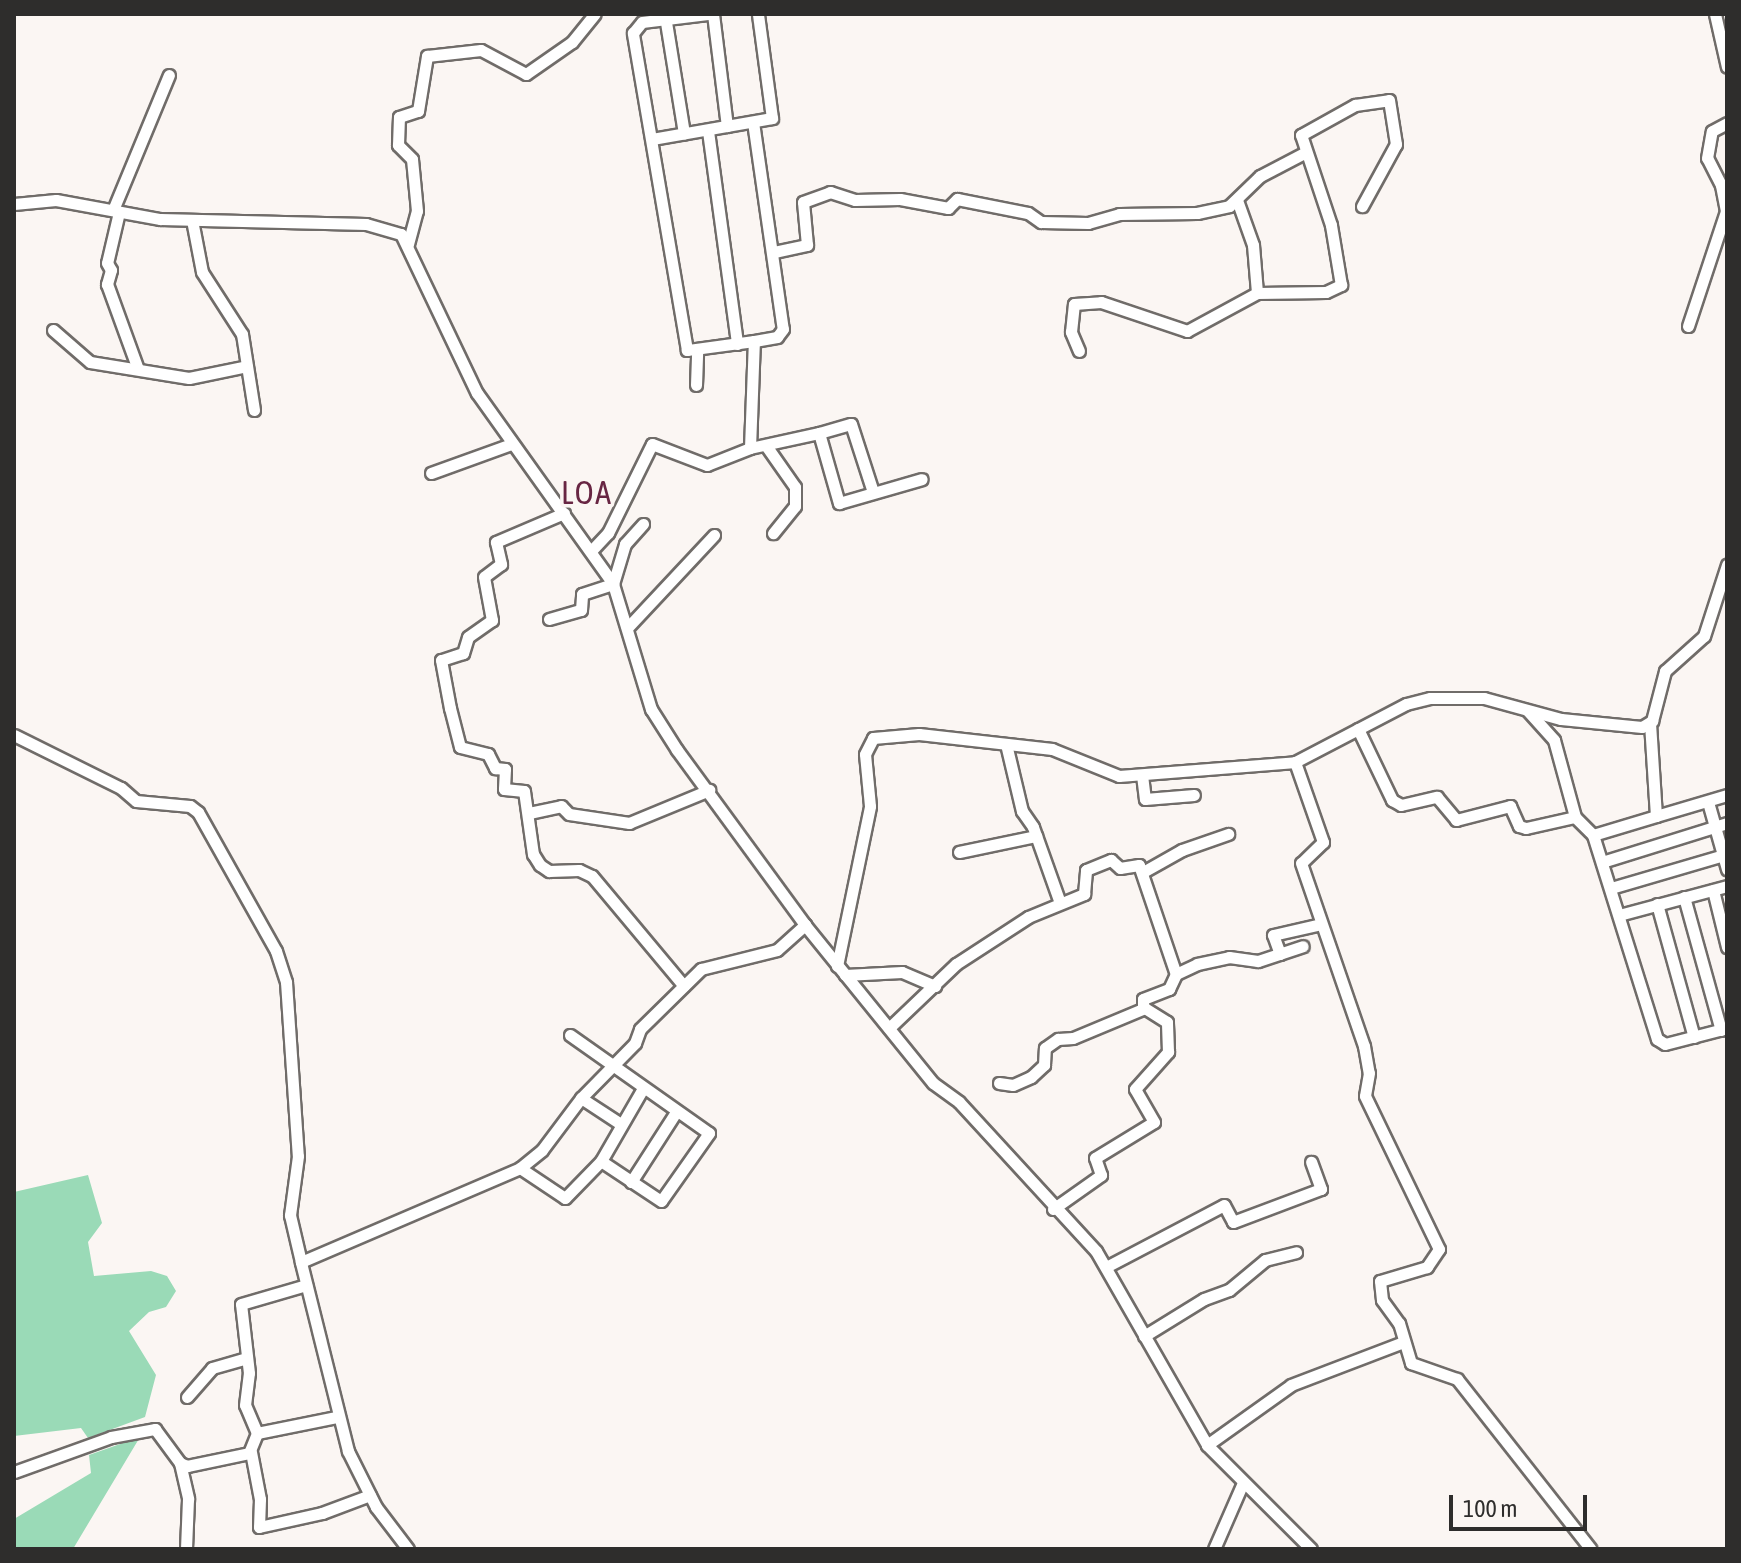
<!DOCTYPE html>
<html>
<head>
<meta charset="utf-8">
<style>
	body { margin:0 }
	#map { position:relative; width:1741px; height:1563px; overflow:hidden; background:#fbf6f3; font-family:"Asap Condensed",sans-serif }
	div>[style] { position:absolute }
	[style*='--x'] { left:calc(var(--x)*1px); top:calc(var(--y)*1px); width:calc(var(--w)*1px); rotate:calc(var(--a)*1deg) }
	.green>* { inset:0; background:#9adab7 }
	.roads { filter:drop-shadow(2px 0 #706c69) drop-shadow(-2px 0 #706c69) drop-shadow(0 2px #706c69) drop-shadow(0 -2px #706c69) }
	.minor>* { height:11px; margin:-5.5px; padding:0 5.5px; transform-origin:5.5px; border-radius:5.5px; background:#fff }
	span { translate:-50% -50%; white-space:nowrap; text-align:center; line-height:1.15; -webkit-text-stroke:7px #fbf6f3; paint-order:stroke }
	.quarter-label { font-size:32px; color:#682643; letter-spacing:2px }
	.frame { position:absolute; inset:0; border:16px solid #2e2d2c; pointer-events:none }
	.scale { position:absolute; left:1449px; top:1495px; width:138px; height:36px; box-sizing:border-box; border:4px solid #2e2d2c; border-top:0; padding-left:10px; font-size:24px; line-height:28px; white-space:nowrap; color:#2e2d2c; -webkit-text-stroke:6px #fbf6f3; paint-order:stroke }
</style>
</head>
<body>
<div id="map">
	<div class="green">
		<i style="clip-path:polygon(88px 1175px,102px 1223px,88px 1242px,94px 1276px,151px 1271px,167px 1276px,176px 1291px,166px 1307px,149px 1312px,129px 1331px,156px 1375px,145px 1417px,88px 1438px,81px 1428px,14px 1436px,14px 1192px)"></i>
		<i style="clip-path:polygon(140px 1437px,73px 1549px,14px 1549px,14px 1519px,91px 1473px,89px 1455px)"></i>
	</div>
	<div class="roads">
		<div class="minor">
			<i style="--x:713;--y:14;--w:113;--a:82.9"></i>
			<i style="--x:1715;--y:14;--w:54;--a:77.2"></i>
			<i style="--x:665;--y:16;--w:119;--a:80.8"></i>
			<i style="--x:753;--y:122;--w:209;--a:81.8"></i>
			<i style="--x:783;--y:329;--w:10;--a:127"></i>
			<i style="--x:777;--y:337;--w:23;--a:170"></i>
			<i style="--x:708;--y:131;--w:215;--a:82.2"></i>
			<i style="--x:652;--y:139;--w:122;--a:-9.9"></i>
			<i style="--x:772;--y:118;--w:105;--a:-97.7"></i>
			<i style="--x:1237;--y:200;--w:48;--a:70.4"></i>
			<i style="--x:1253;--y:245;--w:48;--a:85.2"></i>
			<i style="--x:14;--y:204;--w:42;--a:-5.4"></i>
			<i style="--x:56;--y:200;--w:106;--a:10.4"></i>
			<i style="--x:160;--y:219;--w:206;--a:1.4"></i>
			<i style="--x:366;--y:224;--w:36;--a:16"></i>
			<i style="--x:401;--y:234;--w:176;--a:64.5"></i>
			<i style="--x:477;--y:393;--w:234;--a:54.5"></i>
			<i style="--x:613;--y:584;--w:131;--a:73.1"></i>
			<i style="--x:651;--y:709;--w:49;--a:57.6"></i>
			<i style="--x:677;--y:750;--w:217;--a:53.8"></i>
			<i style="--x:805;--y:925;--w:203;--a:51"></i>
			<i style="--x:933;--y:1083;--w:32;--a:36"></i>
			<i style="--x:959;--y:1102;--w:202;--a:47.4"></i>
			<i style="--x:1096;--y:1251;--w:224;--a:60.2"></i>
			<i style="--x:1207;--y:1445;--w:147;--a:45"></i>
			<i style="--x:113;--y:210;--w:146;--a:-67.5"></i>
			<i style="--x:119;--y:212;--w:52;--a:103.2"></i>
			<i style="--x:107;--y:263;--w:8;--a:60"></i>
			<i style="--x:111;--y:270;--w:15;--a:106"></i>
			<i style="--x:107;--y:284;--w:90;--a:70"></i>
			<i style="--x:192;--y:220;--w:53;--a:79.1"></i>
			<i style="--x:202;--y:272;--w:74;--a:57.2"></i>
			<i style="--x:242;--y:334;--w:77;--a:81"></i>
			<i style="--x:408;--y:244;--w:34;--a:-75"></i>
			<i style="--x:417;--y:211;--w:52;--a:-95.5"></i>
			<i style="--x:412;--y:159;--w:20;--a:-135"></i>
			<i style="--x:398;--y:145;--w:28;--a:-88"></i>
			<i style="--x:399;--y:117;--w:20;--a:-18"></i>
			<i style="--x:418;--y:111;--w:56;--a:-80.7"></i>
			<i style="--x:427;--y:56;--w:54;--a:-6.3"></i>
			<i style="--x:481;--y:50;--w:51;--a:28.1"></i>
			<i style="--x:526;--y:74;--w:56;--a:-34.8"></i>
			<i style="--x:572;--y:42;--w:36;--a:-51"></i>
			<i style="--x:774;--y:252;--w:34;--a:-12"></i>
			<i style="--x:807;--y:245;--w:43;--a:-95.3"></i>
			<i style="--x:803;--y:202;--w:29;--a:-20"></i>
			<i style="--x:830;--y:192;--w:26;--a:18"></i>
			<i style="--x:855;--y:200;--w:45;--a:-1.3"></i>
			<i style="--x:900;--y:199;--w:49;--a:10.6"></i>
			<i style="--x:948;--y:208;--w:13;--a:-45"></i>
			<i style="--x:957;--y:199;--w:72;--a:11.2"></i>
			<i style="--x:1028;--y:213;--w:16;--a:35"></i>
			<i style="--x:1041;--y:222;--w:47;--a:1.2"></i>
			<i style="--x:1088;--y:223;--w:32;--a:-16"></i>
			<i style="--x:1119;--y:214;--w:78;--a:-0.7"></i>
			<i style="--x:1197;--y:213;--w:33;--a:-12"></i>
			<i style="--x:1229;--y:206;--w:43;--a:-44.1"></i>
			<i style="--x:1260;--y:176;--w:50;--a:-27.6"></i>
			<i style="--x:1688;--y:326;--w:121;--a:-71.7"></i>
			<i style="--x:1726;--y:211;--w:26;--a:-101"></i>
			<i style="--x:1721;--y:185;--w:30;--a:-117"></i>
			<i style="--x:1707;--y:158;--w:27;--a:-80"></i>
			<i style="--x:1712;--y:131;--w:17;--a:-28"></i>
			<i style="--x:53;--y:330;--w:49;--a:40.9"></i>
			<i style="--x:90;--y:362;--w:100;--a:9.2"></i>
			<i style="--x:189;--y:378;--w:59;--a:-11.7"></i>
			<i style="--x:1079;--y:351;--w:21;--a:-113"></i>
			<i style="--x:1071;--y:332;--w:28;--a:-84"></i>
			<i style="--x:1074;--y:304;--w:27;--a:-4"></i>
			<i style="--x:1101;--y:302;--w:91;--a:18.6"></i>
			<i style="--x:1187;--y:331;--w:80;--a:-28.5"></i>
			<i style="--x:1257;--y:293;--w:69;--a:-0.8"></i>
			<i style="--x:1326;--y:292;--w:17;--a:-25"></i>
			<i style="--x:1341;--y:285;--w:61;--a:-99.5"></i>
			<i style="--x:1331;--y:225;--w:95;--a:-108.4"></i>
			<i style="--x:1301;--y:135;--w:62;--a:-29.1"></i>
			<i style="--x:1355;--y:105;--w:34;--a:-8"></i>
			<i style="--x:1389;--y:100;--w:45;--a:81"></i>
			<i style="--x:1396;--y:144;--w:71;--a:118.7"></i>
			<i style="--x:696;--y:385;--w:35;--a:-88"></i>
			<i style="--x:819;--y:433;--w:33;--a:-16"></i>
			<i style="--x:851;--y:424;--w:71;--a:72.1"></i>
			<i style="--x:767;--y:447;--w:49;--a:55"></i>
			<i style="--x:795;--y:487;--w:19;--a:90"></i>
			<i style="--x:795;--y:506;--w:35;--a:129"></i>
			<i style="--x:750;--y:448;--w:71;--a:-12.3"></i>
			<i style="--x:819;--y:433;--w:73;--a:74.1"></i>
			<i style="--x:839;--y:503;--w:86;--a:-16.1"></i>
			<i style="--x:431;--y:473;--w:85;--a:-19.9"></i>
			<i style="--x:564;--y:513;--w:74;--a:156.9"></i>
			<i style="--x:496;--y:542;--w:23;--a:77"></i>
			<i style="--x:501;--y:564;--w:21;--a:143"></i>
			<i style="--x:484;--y:577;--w:44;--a:79.5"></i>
			<i style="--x:492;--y:620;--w:29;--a:145"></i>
			<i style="--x:468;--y:637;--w:17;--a:107"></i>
			<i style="--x:463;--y:653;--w:23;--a:162"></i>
			<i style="--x:441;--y:660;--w:49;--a:79.4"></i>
			<i style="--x:450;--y:708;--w:40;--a:75.6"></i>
			<i style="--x:460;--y:747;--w:29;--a:14"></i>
			<i style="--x:488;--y:754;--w:16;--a:63"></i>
			<i style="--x:495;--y:768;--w:10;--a:6"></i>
			<i style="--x:505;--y:769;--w:20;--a:93"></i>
			<i style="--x:504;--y:789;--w:20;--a:6"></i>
			<i style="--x:524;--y:791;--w:64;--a:81.9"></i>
			<i style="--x:533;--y:854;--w:13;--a:58"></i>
			<i style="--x:540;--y:865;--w:11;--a:34"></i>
			<i style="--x:549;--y:871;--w:30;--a:-2"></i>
			<i style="--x:579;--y:870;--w:14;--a:25"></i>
			<i style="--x:592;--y:876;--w:143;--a:50.1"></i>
			<i style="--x:591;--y:551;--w:25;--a:-47"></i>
			<i style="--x:608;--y:533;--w:99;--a:-63.7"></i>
			<i style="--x:652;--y:444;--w:59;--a:20.9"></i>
			<i style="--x:707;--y:465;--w:46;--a:-21.6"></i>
			<i style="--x:750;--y:448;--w:107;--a:-87.9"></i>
			<i style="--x:754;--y:341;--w:68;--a:172.3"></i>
			<i style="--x:687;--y:350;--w:322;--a:-99.7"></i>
			<i style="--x:633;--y:33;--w:14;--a:-51"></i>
			<i style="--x:642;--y:22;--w:66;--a:-6.9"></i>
			<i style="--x:549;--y:619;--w:33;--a:-16"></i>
			<i style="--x:581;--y:610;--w:16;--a:-86"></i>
			<i style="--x:582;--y:594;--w:33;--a:-18"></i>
			<i style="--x:613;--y:584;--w:42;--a:-73.3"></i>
			<i style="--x:625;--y:544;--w:27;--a:-48"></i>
			<i style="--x:628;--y:627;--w:126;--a:-46.9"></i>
			<i style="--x:1528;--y:711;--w:39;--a:48"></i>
			<i style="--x:1554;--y:740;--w:80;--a:74.7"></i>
			<i style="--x:1575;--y:817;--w:25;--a:45"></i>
			<i style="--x:1593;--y:835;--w:66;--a:-16.8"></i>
			<i style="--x:1656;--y:816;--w:93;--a:-93.7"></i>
			<i style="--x:1358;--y:729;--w:79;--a:64.4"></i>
			<i style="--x:1392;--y:800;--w:10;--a:29"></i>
			<i style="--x:1401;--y:805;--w:37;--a:-13"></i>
			<i style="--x:1437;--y:797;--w:30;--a:50"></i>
			<i style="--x:1456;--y:820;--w:56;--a:-14.5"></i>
			<i style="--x:1510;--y:806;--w:22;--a:66"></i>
			<i style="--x:1519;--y:826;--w:7;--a:16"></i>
			<i style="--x:1526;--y:828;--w:50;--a:-12.7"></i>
			<i style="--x:14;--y:735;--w:119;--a:26.4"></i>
			<i style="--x:121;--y:788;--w:20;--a:41"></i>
			<i style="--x:136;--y:801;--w:54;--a:5.3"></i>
			<i style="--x:190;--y:806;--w:10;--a:37"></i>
			<i style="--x:198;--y:812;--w:159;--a:60.7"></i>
			<i style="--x:276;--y:951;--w:33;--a:72"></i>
			<i style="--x:286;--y:982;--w:174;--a:86.1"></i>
			<i style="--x:298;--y:1156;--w:60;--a:97.7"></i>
			<i style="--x:290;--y:1215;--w:48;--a:76.8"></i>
			<i style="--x:1006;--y:744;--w:69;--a:76.6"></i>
			<i style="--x:1022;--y:811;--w:19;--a:55"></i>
			<i style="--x:1033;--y:827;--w:77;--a:70.4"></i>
			<i style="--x:1295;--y:762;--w:85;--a:70.7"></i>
			<i style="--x:1323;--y:842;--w:30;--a:136"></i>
			<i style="--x:1301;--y:863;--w:194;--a:71"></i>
			<i style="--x:1364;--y:1046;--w:27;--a:80"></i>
			<i style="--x:1369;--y:1073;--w:23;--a:100"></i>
			<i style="--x:1365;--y:1096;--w:170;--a:64.2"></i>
			<i style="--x:1439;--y:1249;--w:22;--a:124"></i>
			<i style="--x:1427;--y:1267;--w:49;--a:163.4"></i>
			<i style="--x:1380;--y:1281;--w:19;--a:84"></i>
			<i style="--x:1382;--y:1300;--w:29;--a:54"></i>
			<i style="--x:1399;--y:1323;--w:42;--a:73.3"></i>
			<i style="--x:1411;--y:1363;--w:49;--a:19.2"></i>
			<i style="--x:1457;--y:1379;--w:216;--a:51.8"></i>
			<i style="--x:1142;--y:775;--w:24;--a:83"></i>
			<i style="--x:1145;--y:799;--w:49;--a:-4.7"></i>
			<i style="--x:1708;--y:802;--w:70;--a:74.2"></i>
			<i style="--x:529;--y:813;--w:33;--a:-12"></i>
			<i style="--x:561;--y:806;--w:11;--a:45"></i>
			<i style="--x:569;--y:814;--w:61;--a:8.5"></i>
			<i style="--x:629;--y:823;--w:87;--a:-22.4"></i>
			<i style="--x:1656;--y:816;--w:74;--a:-16.5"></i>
			<i style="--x:1593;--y:835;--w:214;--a:72.6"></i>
			<i style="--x:1657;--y:1039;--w:9;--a:32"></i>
			<i style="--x:1665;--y:1044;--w:64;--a:-14.5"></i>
			<i style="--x:959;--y:852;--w:79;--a:-11.7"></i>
			<i style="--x:1602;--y:862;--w:131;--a:-17.3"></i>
			<i style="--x:1143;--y:872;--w:45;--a:-29.4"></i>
			<i style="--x:1182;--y:850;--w:49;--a:-19.2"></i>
			<i style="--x:1611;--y:888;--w:121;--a:-16.3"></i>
			<i style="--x:1713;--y:890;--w:59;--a:76.2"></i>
			<i style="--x:1684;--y:897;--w:138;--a:74.5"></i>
			<i style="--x:1657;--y:904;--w:138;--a:74.5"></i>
			<i style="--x:1619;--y:915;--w:112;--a:-15"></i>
			<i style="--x:1280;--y:954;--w:20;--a:-110"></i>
			<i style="--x:1273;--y:935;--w:49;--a:-12.9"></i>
			<i style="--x:837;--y:966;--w:163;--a:-78.3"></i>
			<i style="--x:870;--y:806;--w:52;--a:-95.5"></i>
			<i style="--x:865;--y:754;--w:18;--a:-63"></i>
			<i style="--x:873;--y:738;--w:46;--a:-5"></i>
			<i style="--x:919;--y:734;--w:134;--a:6.4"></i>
			<i style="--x:1052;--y:749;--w:72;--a:21.9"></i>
			<i style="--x:1119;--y:776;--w:177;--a:-4.5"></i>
			<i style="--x:1295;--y:762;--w:125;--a:-27.6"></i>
			<i style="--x:1406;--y:704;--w:25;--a:-14"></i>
			<i style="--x:1430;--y:698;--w:54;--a:0"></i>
			<i style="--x:1484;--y:698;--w:80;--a:15.3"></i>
			<i style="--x:1561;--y:719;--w:81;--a:5.6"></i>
			<i style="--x:1642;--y:727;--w:12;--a:-31"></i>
			<i style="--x:1652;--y:721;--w:52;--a:-75.4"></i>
			<i style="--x:1665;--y:671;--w:52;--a:-41.9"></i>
			<i style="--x:1704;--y:636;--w:75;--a:-72.1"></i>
			<i style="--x:845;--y:975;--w:57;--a:-3"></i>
			<i style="--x:902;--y:972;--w:36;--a:23"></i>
			<i style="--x:889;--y:1028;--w:93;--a:-43.7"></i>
			<i style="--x:956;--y:964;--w:86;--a:-33.1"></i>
			<i style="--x:1028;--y:917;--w:61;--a:-22.3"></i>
			<i style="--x:1084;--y:894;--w:24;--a:-85"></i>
			<i style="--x:1086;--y:870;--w:27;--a:-22"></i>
			<i style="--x:1111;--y:860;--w:12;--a:42"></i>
			<i style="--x:1120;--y:868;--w:19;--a:-9"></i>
			<i style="--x:1139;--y:865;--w:115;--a:71.3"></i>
			<i style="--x:570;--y:1035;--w:170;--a:35.2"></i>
			<i style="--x:709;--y:1133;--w:83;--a:125.2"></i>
			<i style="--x:661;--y:1201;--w:72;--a:-146.3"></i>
			<i style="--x:999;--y:1083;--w:14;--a:8"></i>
			<i style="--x:1013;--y:1085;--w:20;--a:-24"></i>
			<i style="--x:1031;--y:1077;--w:18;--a:-43"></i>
			<i style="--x:1044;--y:1065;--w:17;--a:-87"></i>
			<i style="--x:1045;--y:1048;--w:16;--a:-35"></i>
			<i style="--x:1058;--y:1039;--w:15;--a:-4"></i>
			<i style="--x:1073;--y:1038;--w:78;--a:-22.6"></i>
			<i style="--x:581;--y:1098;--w:45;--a:33.3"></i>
			<i style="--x:520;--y:1168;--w:54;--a:33.7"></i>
			<i style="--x:565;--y:1198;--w:52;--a:-45.8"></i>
			<i style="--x:601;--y:1161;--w:82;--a:-60"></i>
			<i style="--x:631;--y:1182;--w:83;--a:-57.3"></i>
			<i style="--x:1053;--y:1209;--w:59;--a:-35.3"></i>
			<i style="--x:1101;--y:1175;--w:18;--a:-109"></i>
			<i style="--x:1095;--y:1158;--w:69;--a:-31.4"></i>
			<i style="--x:1154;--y:1122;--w:38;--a:-120"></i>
			<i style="--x:1135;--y:1089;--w:50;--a:-48.3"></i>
			<i style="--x:1168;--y:1052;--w:30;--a:-92"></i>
			<i style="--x:1167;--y:1022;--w:28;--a:-148"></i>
			<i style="--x:1143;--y:1007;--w:8;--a:-90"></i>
			<i style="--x:1143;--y:999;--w:28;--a:-21"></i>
			<i style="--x:1169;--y:989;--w:17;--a:-65"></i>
			<i style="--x:1176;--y:974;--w:23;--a:-25"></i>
			<i style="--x:1197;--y:964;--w:33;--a:-12"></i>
			<i style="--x:1229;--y:957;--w:29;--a:8"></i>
			<i style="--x:1258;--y:961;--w:47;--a:-18.4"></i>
			<i style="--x:1106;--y:1267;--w:133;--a:-27.7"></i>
			<i style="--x:1224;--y:1205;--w:19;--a:62"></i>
			<i style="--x:1233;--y:1222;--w:94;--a:-20.6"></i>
			<i style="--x:1321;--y:1189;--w:29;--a:-110"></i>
			<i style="--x:1144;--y:1336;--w:70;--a:-31.7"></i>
			<i style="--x:1204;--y:1299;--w:27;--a:-20"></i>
			<i style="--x:1229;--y:1290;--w:47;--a:-39.8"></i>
			<i style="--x:1265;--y:1260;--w:32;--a:-14"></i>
			<i style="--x:187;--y:1397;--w:38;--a:-49"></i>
			<i style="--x:212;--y:1368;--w:35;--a:-16"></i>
			<i style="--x:257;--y:1433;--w:30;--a:-113"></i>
			<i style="--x:245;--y:1405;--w:32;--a:-83"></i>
			<i style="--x:249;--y:1373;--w:69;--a:-96.6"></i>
			<i style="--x:241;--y:1304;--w:68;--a:-16.3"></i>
			<i style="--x:257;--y:1433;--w:81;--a:-11.4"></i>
			<i style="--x:1207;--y:1445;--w:103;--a:-35.5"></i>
			<i style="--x:1291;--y:1385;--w:118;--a:-20.9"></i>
			<i style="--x:251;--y:1452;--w:48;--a:79.2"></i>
			<i style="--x:260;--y:1499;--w:28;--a:92"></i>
			<i style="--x:259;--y:1527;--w:65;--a:-12.5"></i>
			<i style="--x:322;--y:1513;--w:51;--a:-20.6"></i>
			<i style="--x:180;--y:1463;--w:8;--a:23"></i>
			<i style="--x:187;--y:1466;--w:63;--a:-11.8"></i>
			<i style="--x:249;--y:1453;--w:22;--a:-68"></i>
			<i style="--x:14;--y:1472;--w:103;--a:-19.8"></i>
			<i style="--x:111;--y:1437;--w:45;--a:-10.3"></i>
			<i style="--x:155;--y:1429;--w:42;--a:53.7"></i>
			<i style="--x:180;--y:1463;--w:37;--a:77"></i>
			<i style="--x:188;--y:1499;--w:50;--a:92.3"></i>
			<i style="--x:408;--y:1549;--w:53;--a:-127.3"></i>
			<i style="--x:376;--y:1507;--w:63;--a:-116.6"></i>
			<i style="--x:348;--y:1451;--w:195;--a:-104"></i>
			<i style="--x:301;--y:1262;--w:238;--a:-23.2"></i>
			<i style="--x:520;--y:1168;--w:28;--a:-39"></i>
			<i style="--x:542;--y:1150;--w:65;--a:-53.1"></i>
			<i style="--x:581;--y:1098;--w:77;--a:-45.5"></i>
			<i style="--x:635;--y:1043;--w:15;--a:-70"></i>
			<i style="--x:640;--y:1029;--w:86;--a:-44.5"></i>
			<i style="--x:701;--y:969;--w:78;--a:-14"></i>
			<i style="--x:777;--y:950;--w:38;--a:-42"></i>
			<i style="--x:1214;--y:1549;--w:70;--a:-66.4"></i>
		</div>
	</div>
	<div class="quarter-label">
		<span style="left:587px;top:493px">LOA</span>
	</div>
	<div class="frame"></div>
	<div class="scale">100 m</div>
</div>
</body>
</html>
